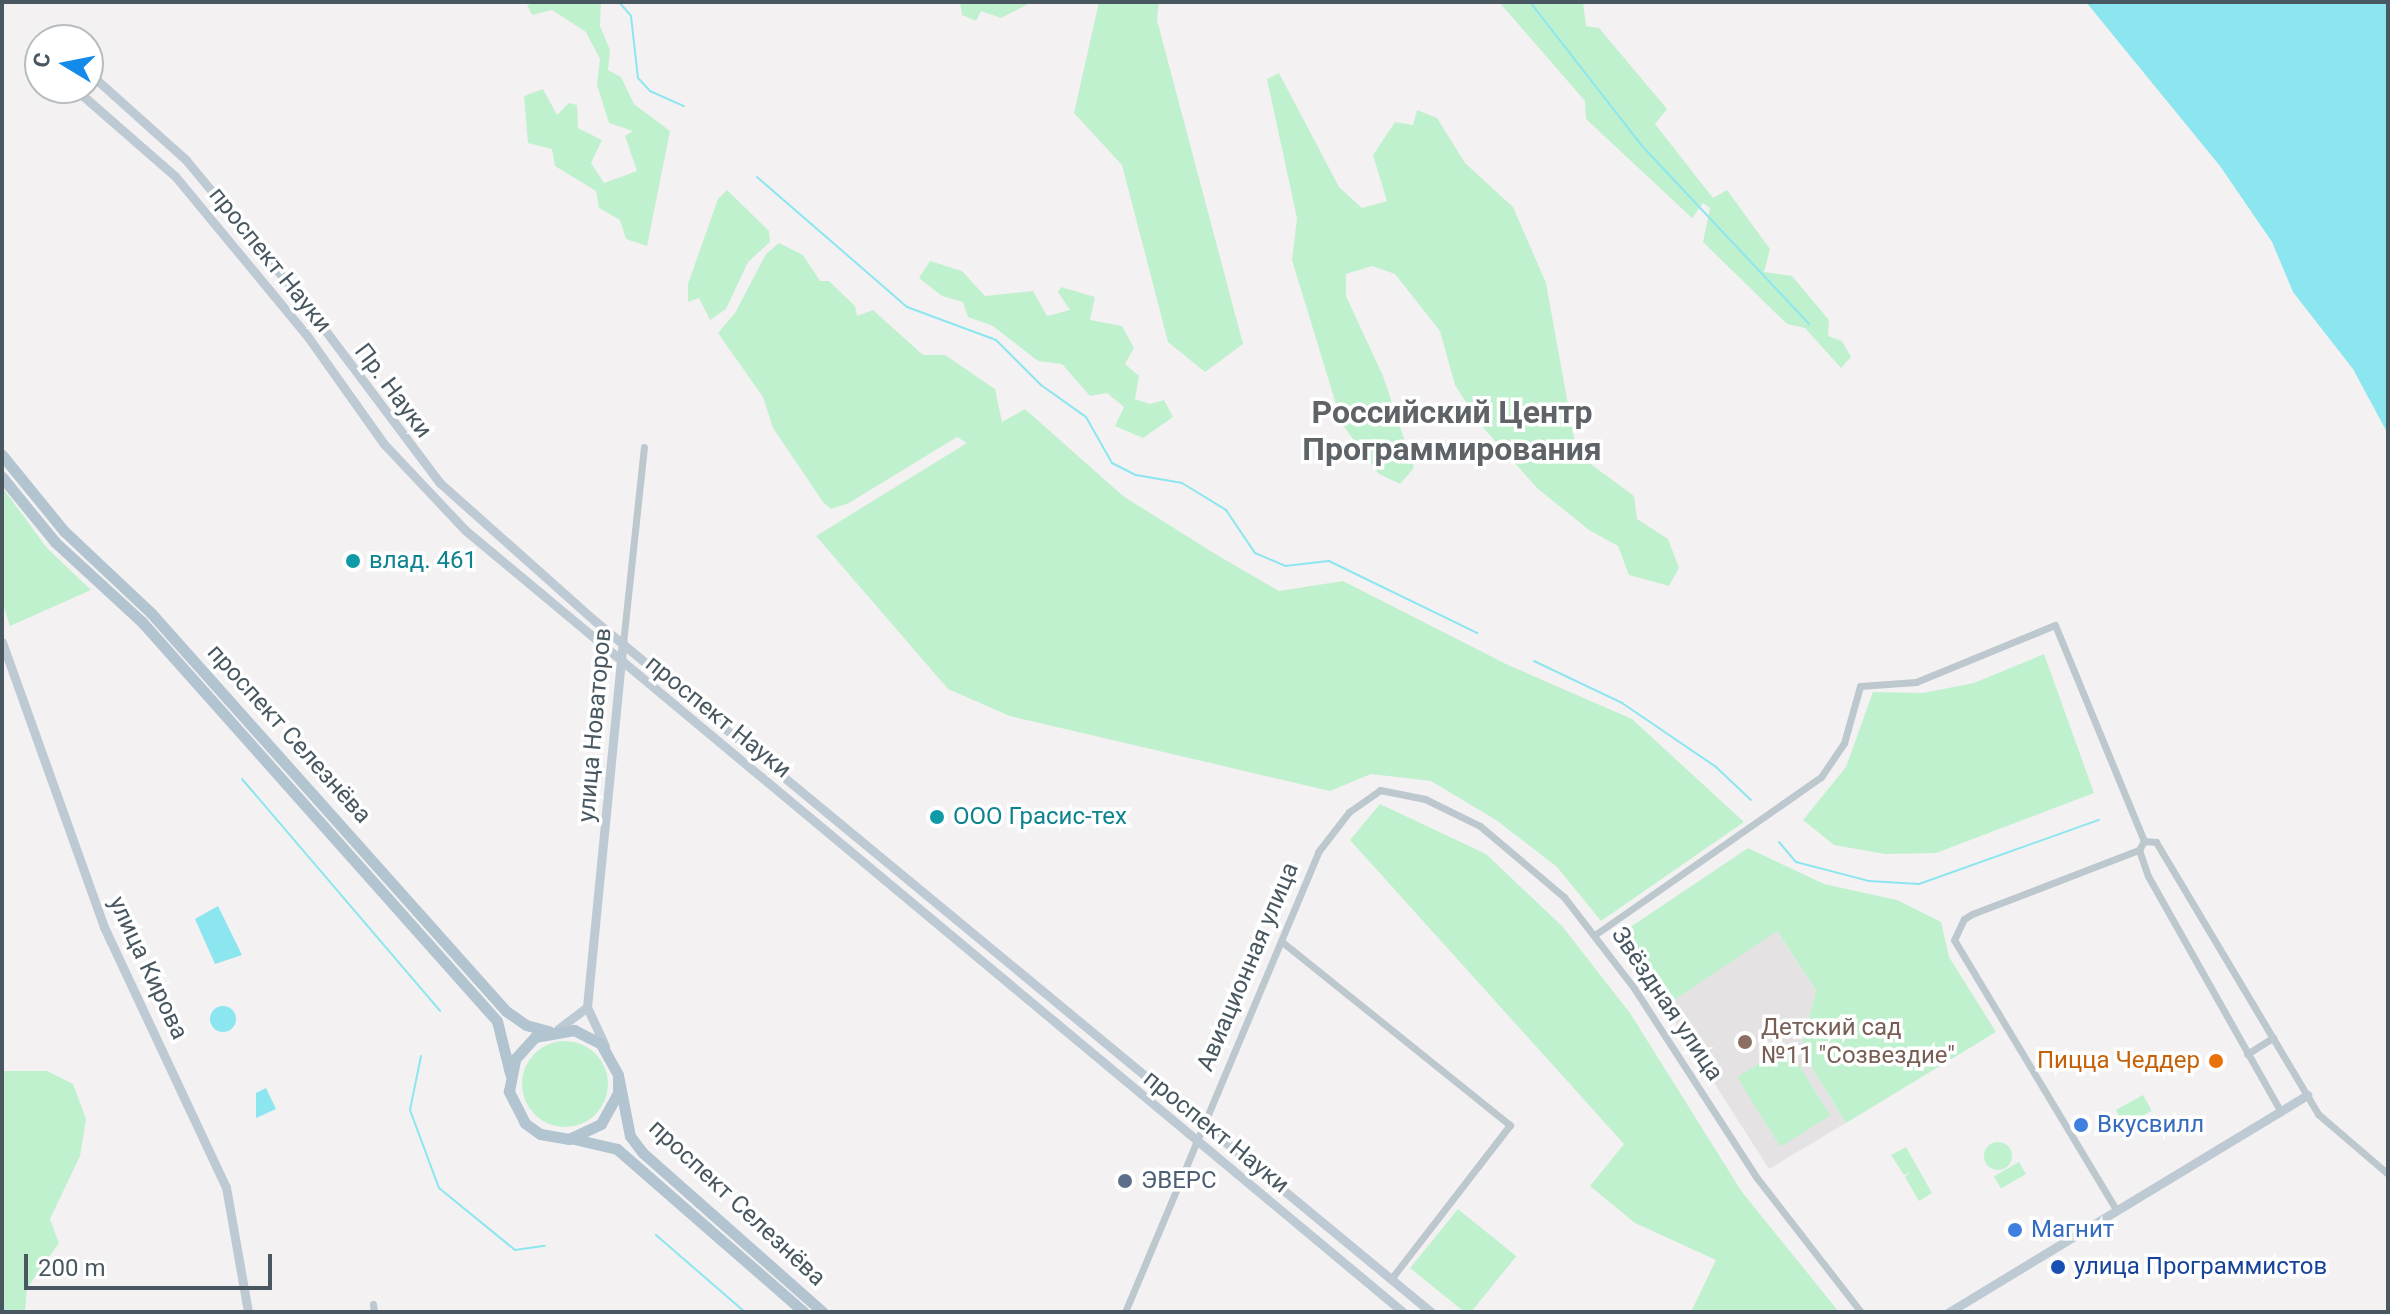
<!DOCTYPE html>
<html>
<head>
<meta charset="utf-8">
<style>
	body { margin:0 }
	#map { position:relative; width:2390px; height:1314px; overflow:hidden; background:#f4f1f2; font-family:Roboto,sans-serif }
	div>[style] { position:absolute }
	[style*='--x'] { left:calc(var(--x)*1px); top:calc(var(--y)*1px); width:calc(var(--w)*1px); rotate:calc(var(--a)*1deg) }
	.education>* { inset:0; background:#e5e2e4 }
	.green>* { inset:0; background:#c0f1ce; transform-origin:0 0 }
	.round { border-radius:50% }
	.water>* { inset:0; background:#8ce6ef }
	.stream>* { height:2px; margin:-1px; padding:0 1px; transform-origin:1px; border-radius:1px; background:#8ce6ef }
	.street>* { height:7px; margin:-3.5px; padding:0 3.5px; transform-origin:3.5px; border-radius:3.5px; background:#bcc8ce }
	.secondary>* { height:9px; margin:-4.5px; padding:0 4.5px; transform-origin:4.5px; border-radius:4.5px; background:#bdcad3 }
	.primary>* { height:11px; margin:-5.5px; padding:0 5.5px; transform-origin:5.5px; border-radius:5.5px; background:#b1c4d0 }
	.dots>* { width:22px; height:22px; translate:-50% -50%; box-sizing:border-box; border:4px solid #fff; border-radius:50% }
	span { translate:-50% -50%; white-space:nowrap; text-align:center; line-height:1.15; -webkit-text-stroke:7px #fff; paint-order:stroke }
	.street-label { font-size:24px; color:#485760 }
	.culture-label { font-size:24px; color:#0d838f }
	.left { translate:0 -50%; text-align:left }
	.education-label { font-size:24px; color:#785e54 }
	.food-label { font-size:24px; color:#c56008 }
	.right { translate:-100% -50%; text-align:right }
	.shop-label { font-size:24px; color:#366cbe }
	.service-label { font-size:24px; color:#4e5e75 }
	.transit-label { font-size:24px; color:#164399 }
	.district-label { font-size:32px; color:#5e6367; font-weight:700 }
	.frame { position:absolute; inset:0; border:4px solid #485760; pointer-events:none }
	.north { position:absolute; left:24px; top:24px; width:80px; height:80px; box-sizing:border-box; background:#fff; border:2px solid #b6bcbf; border-radius:50%; rotate:280deg; font-size:22px; font-weight:700; line-height:32px; text-align:center; color:#485760 }
	.north::after { content:''; display:block; margin:auto; width:28px; height:36px; background:#148aeb; clip-path:polygon(50% 0,100% 100%,50% 72%,0 100%) }
	.scale { position:absolute; left:24px; top:1254px; width:248px; height:36px; box-sizing:border-box; border:4px solid #485760; border-top:0; padding-left:10px; font-size:24px; line-height:28px; white-space:nowrap; color:#485760; -webkit-text-stroke:6px #fff; paint-order:stroke }
</style>
</head>
<body>
<div id="map">
	<div class="education">
		<i style="clip-path:polygon(1776px 930px,1816px 990px,1801px 1050px,1846px 1123px,1769px 1169px,1665px 1006px)"></i>
	</div>
	<div class="green">
		<i style="clip-path:polygon(539px 2px,601px 2px,600px 26px,610px 50px,608px 70px,621px 77px,634px 104px,670px 131px,647px 246px,626px 239px,620px 220px,599px 208px,596px 191px,555px 166px,552px 149px,528px 143px,524px 96px,543px 89px,557px 115px,569px 103px,577px 105px,578px 128px,602px 140px,591px 163px,604px 183px,637px 171px,625px 136px,633px 131px,609px 123px,597px 85px,600px 59px,586px 32px,552px 10px,532px 15px,527px 5px)"></i>
		<i style="clip-path:polygon(960px 2px,1032px 2px,1001px 18px,981px 11px,976px 21px,962px 15px)"></i>
		<i style="clip-path:polygon(1099px 2px,1159px 2px,1157px 20px,1243px 344px,1205px 372px,1168px 342px,1122px 165px,1074px 113px)"></i>
		<i style="clip-path:polygon(1499px 2px,1583px 2px,1586px 26px,1599px 28px,1667px 109px,1655px 124px,1713px 198px,1727px 190px,1770px 249px,1764px 272px,1792px 276px,1829px 320px,1828px 336px,1842px 341px,1851px 357px,1841px 368px,1805px 328px,1787px 324px,1703px 242px,1710px 208px,1703px 203px,1692px 218px,1586px 119px,1585px 101px)"></i>
		<i style="clip-path:polygon(1279px 73px,1339px 187px,1362px 208px,1387px 201px,1373px 155px,1395px 122px,1413px 125px,1417px 110px,1437px 118px,1465px 163px,1513px 207px,1546px 283px,1577px 454px,1634px 496px,1637px 519px,1668px 539px,1679px 568px,1669px 586px,1629px 575px,1618px 546px,1589px 530px,1537px 488px,1481px 425px,1455px 385px,1440px 331px,1395px 274px,1372px 266px,1346px 274px,1346px 296px,1383px 376px,1414px 468px,1400px 484px,1379px 474px,1342px 424px,1292px 260px,1297px 218px,1267px 79px)"></i>
		<i style="clip-path:polygon(727px 190px,769px 231px,770px 242px,748px 262px,726px 309px,710px 320px,699px 298px,688px 302px,688px 284px,718px 199px)"></i>
		<i style="clip-path:polygon(779px 243px,803px 255px,820px 281px,829px 281px,855px 306px,857px 316px,873px 310px,923px 355px,945px 355px,995px 389px,1002px 422px,1025px 409px,1123px 496px,1217px 555px,1279px 591px,1343px 581px,1508px 665px,1632px 719px,1744px 822px,1601px 921px,1557px 867px,1496px 820px,1431px 781px,1371px 774px,1330px 791px,1010px 716px,948px 689px,816px 536px,967px 443px,957px 437px,849px 503px,831px 509px,823px 502px,773px 428px,763px 397px,718px 333px,735px 313px,766px 254px)"></i>
		<i style="clip-path:polygon(930px 261px,962px 271px,985px 296px,1033px 291px,1047px 316px,1070px 310px,1058px 292px,1061px 287px,1095px 297px,1090px 320px,1122px 326px,1134px 348px,1125px 364px,1139px 376px,1135px 399px,1150px 404px,1164px 400px,1173px 417px,1143px 438px,1115px 426px,1124px 407px,1107px 393px,1090px 396px,1062px 364px,1038px 361px,993px 326px,968px 317px,963px 302px,942px 296px,919px 278px)"></i>
		<i style="clip-path:polygon(2px 487px,47px 548px,91px 590px,10px 626px,2px 601px)"></i>
		<i style="clip-path:polygon(2044px 654px,2094px 793px,1936px 853px,1885px 854px,1834px 845px,1803px 820px,1846px 767px,1873px 692px,1923px 693px,1974px 683px)"></i>
		<i style="clip-path:polygon(1380px 804px,1486px 854px,1562px 926px,1630px 1013px,1742px 1192px,1839px 1312px,1691px 1312px,1716px 1260px,1635px 1223px,1590px 1186px,1624px 1144px,1350px 840px)"></i>
		<i style="clip-path:polygon(1748px 848px,1824px 884px,1897px 900px,1941px 922px,1949px 957px,1996px 1032px,1846px 1123px,1801px 1050px,1816px 990px,1777px 931px,1665px 1006px,1620px 934px)"></i>
		<i class="round" style="left:522px;top:1041px;width:86px;height:86px"></i>
		<i style="left:1787px;top:1046px;width:82px;height:59px;rotate:58deg"></i>
		<i style="clip-path:polygon(2px 1071px,47px 1071px,73px 1084px,86px 1119px,80px 1156px,50px 1219px,59px 1243px,27px 1288px,25px 1312px,2px 1312px)"></i>
		<i style="left:2143px;top:1095px;width:18px;height:31px;rotate:61deg"></i>
		<i class="round" style="left:1984px;top:1142px;width:28px;height:28px"></i>
		<i style="clip-path:polygon(1906px 1147px,1932px 1193px,1919px 1201px,1905px 1177px,1910px 1172px,1904px 1175px,1891px 1155px)"></i>
		<i style="left:2019px;top:1162px;width:14px;height:29px;rotate:60deg"></i>
		<i style="left:1458px;top:1209px;width:75px;height:76px;rotate:39deg"></i>
	</div>
	<div class="water">
		<i style="clip-path:polygon(2086px 2px,2388px 2px,2388px 434px,2353px 369px,2293px 292px,2272px 242px,2220px 166px)"></i>
		<i style="clip-path:polygon(218px 906px,242px 955px,215px 964px,195px 919px)"></i>
		<i class="round" style="left:210px;top:1006px;width:26px;height:26px"></i>
		<i style="clip-path:polygon(266px 1088px,276px 1109px,256px 1118px,256px 1093px)"></i>
	</div>
	<div class="stream">
		<i style="--x:619;--y:2;--w:18;--a:49"></i>
		<i style="--x:631;--y:16;--w:62;--a:83.6"></i>
		<i style="--x:638;--y:78;--w:18;--a:47"></i>
		<i style="--x:650;--y:91;--w:37;--a:24"></i>
		<i style="--x:1530;--y:2;--w:182;--a:52.1"></i>
		<i style="--x:1642;--y:146;--w:244;--a:46.8"></i>
		<i style="--x:757;--y:177;--w:198;--a:40.9"></i>
		<i style="--x:907;--y:307;--w:95;--a:20.3"></i>
		<i style="--x:996;--y:340;--w:64;--a:45"></i>
		<i style="--x:1041;--y:385;--w:55;--a:35.4"></i>
		<i style="--x:1086;--y:417;--w:53;--a:60.5"></i>
		<i style="--x:1112;--y:463;--w:27;--a:27"></i>
		<i style="--x:1136;--y:475;--w:47;--a:9.9"></i>
		<i style="--x:1182;--y:483;--w:52;--a:31.5"></i>
		<i style="--x:1226;--y:510;--w:52;--a:56"></i>
		<i style="--x:1255;--y:553;--w:33;--a:23"></i>
		<i style="--x:1285;--y:566;--w:44;--a:-6.5"></i>
		<i style="--x:1329;--y:561;--w:165;--a:25.9"></i>
		<i style="--x:1534;--y:661;--w:98;--a:25.5"></i>
		<i style="--x:1622;--y:703;--w:114;--a:34.2"></i>
		<i style="--x:1716;--y:767;--w:48;--a:43.3"></i>
		<i style="--x:242;--y:779;--w:305;--a:49.5"></i>
		<i style="--x:1779;--y:842;--w:26;--a:50"></i>
		<i style="--x:1796;--y:862;--w:75;--a:14.6"></i>
		<i style="--x:1869;--y:881;--w:50;--a:3.4"></i>
		<i style="--x:1919;--y:884;--w:191;--a:-19.6"></i>
		<i style="--x:421;--y:1056;--w:55;--a:101.5"></i>
		<i style="--x:410;--y:1110;--w:83;--a:69.6"></i>
		<i style="--x:439;--y:1188;--w:98;--a:39.2"></i>
		<i style="--x:515;--y:1250;--w:30;--a:-8"></i>
		<i style="--x:656;--y:1235;--w:118;--a:40.9"></i>
	</div>
	<div class="street">
		<i style="--x:623;--y:643;--w:197;--a:-83.9"></i>
		<i style="--x:2139;--y:850;--w:28;--a:71"></i>
		<i style="--x:2148;--y:876;--w:271;--a:60.6"></i>
		<i style="--x:1596;--y:934;--w:274;--a:-34.9"></i>
		<i style="--x:1821;--y:777;--w:41;--a:-55.9"></i>
		<i style="--x:1844;--y:743;--w:59;--a:-74.3"></i>
		<i style="--x:1860;--y:686;--w:56;--a:-4.1"></i>
		<i style="--x:1916;--y:682;--w:150;--a:-22.3"></i>
		<i style="--x:2055;--y:625;--w:234;--a:67.6"></i>
		<i style="--x:1281;--y:941;--w:294;--a:38.8"></i>
		<i style="--x:1510;--y:1125;--w:195;--a:127.7"></i>
		<i style="--x:2247;--y:1054;--w:31;--a:-32"></i>
		<i style="--x:2117;--y:1211;--w:316;--a:-121"></i>
		<i style="--x:1954;--y:940;--w:23;--a:-65"></i>
		<i style="--x:1964;--y:919;--w:9;--a:-32"></i>
		<i style="--x:1972;--y:914;--w:179;--a:-21"></i>
		<i style="--x:2139;--y:850;--w:10;--a:-61"></i>
		<i style="--x:2144;--y:841;--w:12;--a:5"></i>
		<i style="--x:2156;--y:842;--w:317;--a:59.2"></i>
		<i style="--x:2318;--y:1114;--w:92;--a:40.6"></i>
		<i style="--x:373;--y:1304;--w:8;--a:83"></i>
		<i style="--x:1125;--y:1312;--w:499;--a:-67.2"></i>
		<i style="--x:1318;--y:852;--w:51;--a:-52.2"></i>
		<i style="--x:1349;--y:812;--w:38;--a:-35"></i>
		<i style="--x:1380;--y:790;--w:46;--a:11.3"></i>
		<i style="--x:1425;--y:799;--w:61;--a:26.1"></i>
		<i style="--x:1480;--y:826;--w:110;--a:40.2"></i>
		<i style="--x:1564;--y:897;--w:115;--a:52.4"></i>
		<i style="--x:1634;--y:988;--w:226;--a:57.1"></i>
		<i style="--x:1757;--y:1178;--w:170;--a:52.2"></i>
	</div>
	<div class="secondary">
		<i style="--x:47;--y:40;--w:3;--a:0"></i>
		<i style="--x:40;--y:51;--w:7;--a:90"></i>
		<i style="--x:88;--y:72;--w:132;--a:41.9"></i>
		<i style="--x:186;--y:160;--w:195;--a:50.4"></i>
		<i style="--x:310;--y:310;--w:216;--a:53.1"></i>
		<i style="--x:440;--y:483;--w:208;--a:41.7"></i>
		<i style="--x:595;--y:621;--w:1085;--a:39.58"></i>
		<i style="--x:74;--y:88;--w:134;--a:41.1"></i>
		<i style="--x:175;--y:176;--w:209;--a:50.4"></i>
		<i style="--x:308;--y:337;--w:131;--a:54.6"></i>
		<i style="--x:384;--y:444;--w:118;--a:46.7"></i>
		<i style="--x:465;--y:530;--w:1221;--a:39.82"></i>
		<i style="--x:2;--y:642;--w:303;--a:70.3"></i>
		<i style="--x:104;--y:927;--w:287;--a:64.9"></i>
		<i style="--x:226;--y:1187;--w:127;--a:80"></i>
		<i style="--x:558;--y:1029;--w:36;--a:-37"></i>
		<i style="--x:605;--y:1046;--w:43;--a:-114.8"></i>
		<i style="--x:587;--y:1007;--w:366;--a:-84.4"></i>
		<i style="--x:1949;--y:1312;--w:419;--a:-31.2"></i>
	</div>
	<div class="primary">
		<i style="--x:2;--y:455;--w:98;--a:50.8"></i>
		<i style="--x:64;--y:531;--w:120;--a:43.3"></i>
		<i style="--x:151;--y:613;--w:533;--a:48.27"></i>
		<i style="--x:506;--y:1011;--w:24;--a:35"></i>
		<i style="--x:526;--y:1025;--w:24;--a:15"></i>
		<i style="--x:2;--y:477;--w:84;--a:50.8"></i>
		<i style="--x:55;--y:542;--w:118;--a:42.6"></i>
		<i style="--x:142;--y:622;--w:534;--a:48.34"></i>
		<i style="--x:497;--y:1021;--w:54;--a:76"></i>
		<i style="--x:618;--y:1075;--w:18;--a:90"></i>
		<i style="--x:618;--y:1093;--w:35;--a:119"></i>
		<i style="--x:601;--y:1124;--w:35;--a:155"></i>
		<i style="--x:569;--y:1139;--w:29;--a:-170"></i>
		<i style="--x:540;--y:1134;--w:19;--a:-144"></i>
		<i style="--x:525;--y:1123;--w:36;--a:-117"></i>
		<i style="--x:509;--y:1091;--w:33;--a:-79"></i>
		<i style="--x:515;--y:1059;--w:30;--a:-48"></i>
		<i style="--x:535;--y:1037;--w:40;--a:-10"></i>
		<i style="--x:574;--y:1030;--w:30;--a:27"></i>
		<i style="--x:601;--y:1044;--w:35;--a:61"></i>
		<i style="--x:618;--y:1075;--w:62;--a:78.9"></i>
		<i style="--x:630;--y:1136;--w:21;--a:53"></i>
		<i style="--x:643;--y:1153;--w:240;--a:41.5"></i>
		<i style="--x:574;--y:1139;--w:44;--a:13.1"></i>
		<i style="--x:617;--y:1149;--w:248;--a:41.1"></i>
	</div>
	<div class="dots">
		<i style="left:353px;top:561px;background:#0f9aa8"></i>
		<i style="left:937px;top:817px;background:#0f9aa8"></i>
		<i style="left:1745px;top:1042px;background:#8d6e63"></i>
		<i style="left:2216px;top:1061px;background:#e8710a"></i>
		<i style="left:2081px;top:1125px;background:#3f7fe0"></i>
		<i style="left:1125px;top:1181px;background:#5c6f8a"></i>
		<i style="left:2015px;top:1230px;background:#3f7fe0"></i>
		<i style="left:2058px;top:1267px;background:#1a4fb4"></i>
	</div>
	<div class="street-label">
		<span style="left:270px;top:260px;rotate:51deg">проспект Науки</span>
		<span style="left:393px;top:391px;rotate:53deg">Пр. Науки</span>
		<span style="left:718px;top:717px;rotate:39deg">проспект Науки</span>
		<span style="left:595px;top:725px;rotate:-85deg">улица Новаторов</span>
		<span style="left:289px;top:734px;rotate:48deg">проспект Селезнёва</span>
		<span style="left:1248px;top:967px;rotate:-67deg">Авиационная улица</span>
		<span style="left:148px;top:968px;rotate:65deg">улица Кирова</span>
		<span style="left:1667px;top:1004px;rotate:56deg">Звёздная улица</span>
		<span style="left:1216px;top:1132px;rotate:39deg">проспект Науки</span>
		<span style="left:737px;top:1203px;rotate:43deg">проспект Селезнёва</span>
	</div>
	<div class="culture-label">
		<span class="left" style="left:369px;top:561px">влад. 461</span>
		<span class="left" style="left:953px;top:817px">ООО Грасис-тех</span>
	</div>
	<div class="education-label">
		<span class="left" style="left:1761px;top:1042px">Детский сад<br>№11 "Созвездие"</span>
	</div>
	<div class="food-label">
		<span class="right" style="left:2200px;top:1061px">Пицца Чеддер</span>
	</div>
	<div class="shop-label">
		<span class="left" style="left:2097px;top:1125px">Вкусвилл</span>
		<span class="left" style="left:2031px;top:1230px">Магнит</span>
	</div>
	<div class="service-label">
		<span class="left" style="left:1141px;top:1181px">ЭВЕРС</span>
	</div>
	<div class="transit-label">
		<span class="left" style="left:2074px;top:1267px">улица Программистов</span>
	</div>
	<div class="district-label">
		<span style="left:1452px;top:431px">Российский Центр<br>Программирования</span>
	</div>
	<div class="frame"></div>
	<div class="north">С</div>
	<div class="scale">200 m</div>
</div>
</body>
</html>
